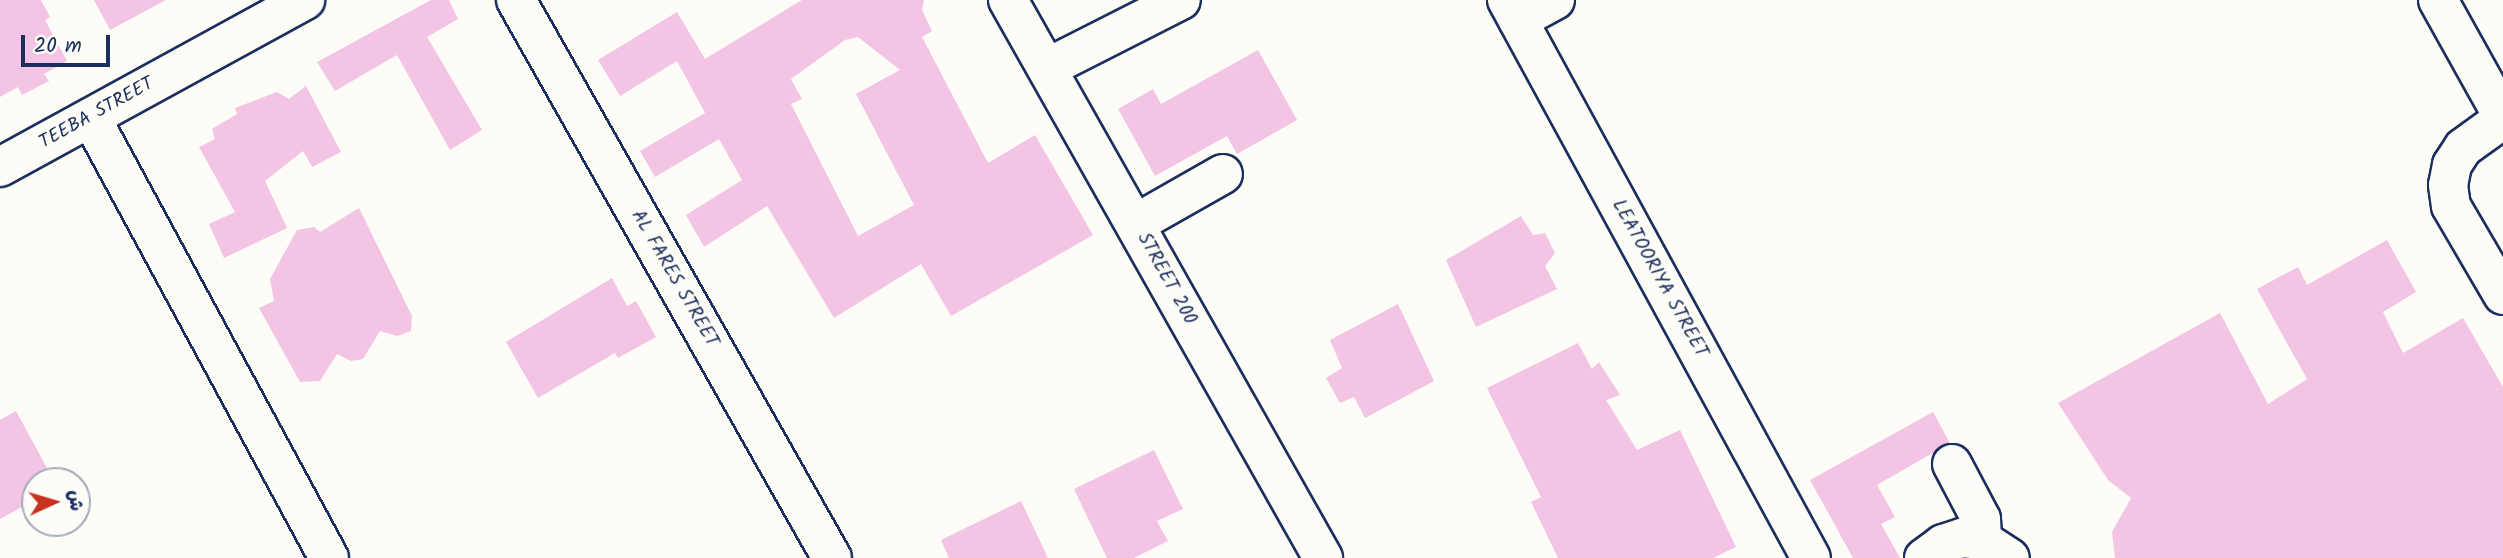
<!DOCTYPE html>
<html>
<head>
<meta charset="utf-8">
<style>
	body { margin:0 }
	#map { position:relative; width:2503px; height:558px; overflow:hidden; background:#fdfcf7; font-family:Kalam,"Playpen Sans Arabic",sans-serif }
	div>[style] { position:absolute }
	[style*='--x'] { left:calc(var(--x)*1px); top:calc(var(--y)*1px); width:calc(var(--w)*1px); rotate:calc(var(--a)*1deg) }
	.building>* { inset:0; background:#f4c4e5 }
	.roads { filter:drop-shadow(2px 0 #1b2f5e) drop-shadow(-2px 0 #1b2f5e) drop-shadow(0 2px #1b2f5e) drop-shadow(0 -2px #1b2f5e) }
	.minor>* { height:38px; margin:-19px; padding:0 19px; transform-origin:19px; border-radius:19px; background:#fdfcf7 }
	span { translate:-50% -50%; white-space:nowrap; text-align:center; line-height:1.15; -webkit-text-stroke:6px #fdfcf7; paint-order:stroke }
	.street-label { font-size:19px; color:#1b2f5e }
	.north { position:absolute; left:21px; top:467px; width:70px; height:70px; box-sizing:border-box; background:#fdfcf7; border:2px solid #a3aaba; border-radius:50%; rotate:86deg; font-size:19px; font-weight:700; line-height:28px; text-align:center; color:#1b2f5e }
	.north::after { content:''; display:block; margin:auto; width:24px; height:32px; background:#c8321e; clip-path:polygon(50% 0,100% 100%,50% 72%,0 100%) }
	.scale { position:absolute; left:21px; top:35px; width:89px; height:32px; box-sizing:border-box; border:4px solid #1b2f5e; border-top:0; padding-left:9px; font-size:21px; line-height:24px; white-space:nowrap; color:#1b2f5e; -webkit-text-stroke:5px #fdfcf7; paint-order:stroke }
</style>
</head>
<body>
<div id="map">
	<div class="building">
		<i style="clip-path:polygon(0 0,41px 0,50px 17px,45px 20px,67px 61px,44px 74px,49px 81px,22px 95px,18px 87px,0 97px)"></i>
		<i style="clip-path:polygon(94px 0,166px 0,110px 30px)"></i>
		<i style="clip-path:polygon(431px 0,449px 0,458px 19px,427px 37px,482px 130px,450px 150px,397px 55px,335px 91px,317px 62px)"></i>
		<i style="clip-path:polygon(evenodd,802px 0,924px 0,922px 10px,932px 31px,922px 37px,988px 163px,1035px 135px,1093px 235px,951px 316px,921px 264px,834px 318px,767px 206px,704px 247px,686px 215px,742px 180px,719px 139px,655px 177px,640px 151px,705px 113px,677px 61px,620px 96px,598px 60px,677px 12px,705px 59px,802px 0,858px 37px,900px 70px,856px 94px,914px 205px,858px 236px,791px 104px,802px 99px,791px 79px,845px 40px,858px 37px)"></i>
		<i style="clip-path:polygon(1258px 50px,1297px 120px,1237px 154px,1227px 136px,1155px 176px,1118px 109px,1153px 89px,1161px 104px)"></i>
		<i style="clip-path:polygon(306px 86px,341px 152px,312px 167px,303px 151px,265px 181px,287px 228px,224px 258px,209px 224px,235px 212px,199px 147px,215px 139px,212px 129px,237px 114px,235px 108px,277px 92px,289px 99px)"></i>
		<i style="clip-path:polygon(359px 208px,412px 316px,411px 331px,397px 336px,380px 331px,363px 359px,351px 361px,337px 354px,320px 381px,300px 382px,259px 308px,274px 301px,270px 279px,297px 230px,314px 227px,320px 232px)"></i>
		<i style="clip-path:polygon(1521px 216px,1533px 235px,1545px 233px,1555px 253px,1545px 266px,1557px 289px,1476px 327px,1446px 260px)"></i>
		<i style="clip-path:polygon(2387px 240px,2416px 292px,2383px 312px,2403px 353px,2463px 318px,2503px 387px,2503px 558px,2115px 558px,2112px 532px,2131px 498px,2108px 480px,2058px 403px,2220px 313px,2268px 404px,2307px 379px,2257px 289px,2298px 267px,2307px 285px)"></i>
		<i style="clip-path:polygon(612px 278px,627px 306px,636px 301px,656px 337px,618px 358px,615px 353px,538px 398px,506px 342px)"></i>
		<i style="clip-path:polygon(1398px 304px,1434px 381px,1365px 418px,1354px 397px,1340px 403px,1326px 378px,1342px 368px,1330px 340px)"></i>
		<i style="clip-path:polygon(1578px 343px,1592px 369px,1599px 362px,1620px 395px,1606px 400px,1637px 450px,1680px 430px,1736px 547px,1713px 558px,1558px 558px,1531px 502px,1541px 497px,1487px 388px)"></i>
		<i style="clip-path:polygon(16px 411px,54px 481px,35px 481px,35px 500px,0 519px,0 420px)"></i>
		<i style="clip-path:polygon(1933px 412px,1950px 443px,1877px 485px,1895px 517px,1881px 524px,1900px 558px,1853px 558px,1810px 480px)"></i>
		<i style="clip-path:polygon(1154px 450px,1183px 509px,1157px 521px,1168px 541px,1134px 558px,1107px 558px,1074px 489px)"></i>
		<i style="clip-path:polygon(1021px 501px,1048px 558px,949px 558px,941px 540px)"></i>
	</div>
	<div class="roads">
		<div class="minor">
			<i style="--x:516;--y:0;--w:641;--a:60.48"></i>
			<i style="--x:1008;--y:0;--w:641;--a:60.55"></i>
			<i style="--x:1507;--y:0;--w:635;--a:61.42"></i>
			<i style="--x:2438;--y:0;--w:134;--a:60.9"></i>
			<i style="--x:1518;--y:20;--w:42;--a:-28.4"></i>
			<i style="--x:1047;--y:68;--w:150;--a:-26.9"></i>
			<i style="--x:91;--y:118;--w:500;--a:61.59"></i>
			<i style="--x:2503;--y:119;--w:49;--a:144.1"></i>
			<i style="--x:2463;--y:148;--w:20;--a:123"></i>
			<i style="--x:2452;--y:165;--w:20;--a:101"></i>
			<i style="--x:2448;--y:185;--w:21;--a:82"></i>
			<i style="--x:2451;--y:206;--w:103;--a:59.7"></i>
			<i style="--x:0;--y:167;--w:348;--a:-28.7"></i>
			<i style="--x:1135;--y:224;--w:101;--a:-29.6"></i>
			<i style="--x:1952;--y:464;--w:62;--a:62.2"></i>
			<i style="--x:1981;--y:519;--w:21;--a:87"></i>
			<i style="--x:1924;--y:558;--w:24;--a:-36"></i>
			<i style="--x:1943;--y:544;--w:20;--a:-18"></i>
			<i style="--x:1962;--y:538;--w:20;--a:6"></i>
			<i style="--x:1982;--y:540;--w:33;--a:33"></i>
		</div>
	</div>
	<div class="street-label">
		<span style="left:97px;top:114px;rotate:-29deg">TEEBA STREET</span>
		<span style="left:674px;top:279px;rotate:60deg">AL FARES STREET</span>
		<span style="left:1166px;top:279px;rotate:61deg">STREET 200</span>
		<span style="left:1659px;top:279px;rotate:61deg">LEATOORIYA STREET</span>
	</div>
	<div class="north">ش</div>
	<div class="scale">20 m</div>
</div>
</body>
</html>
